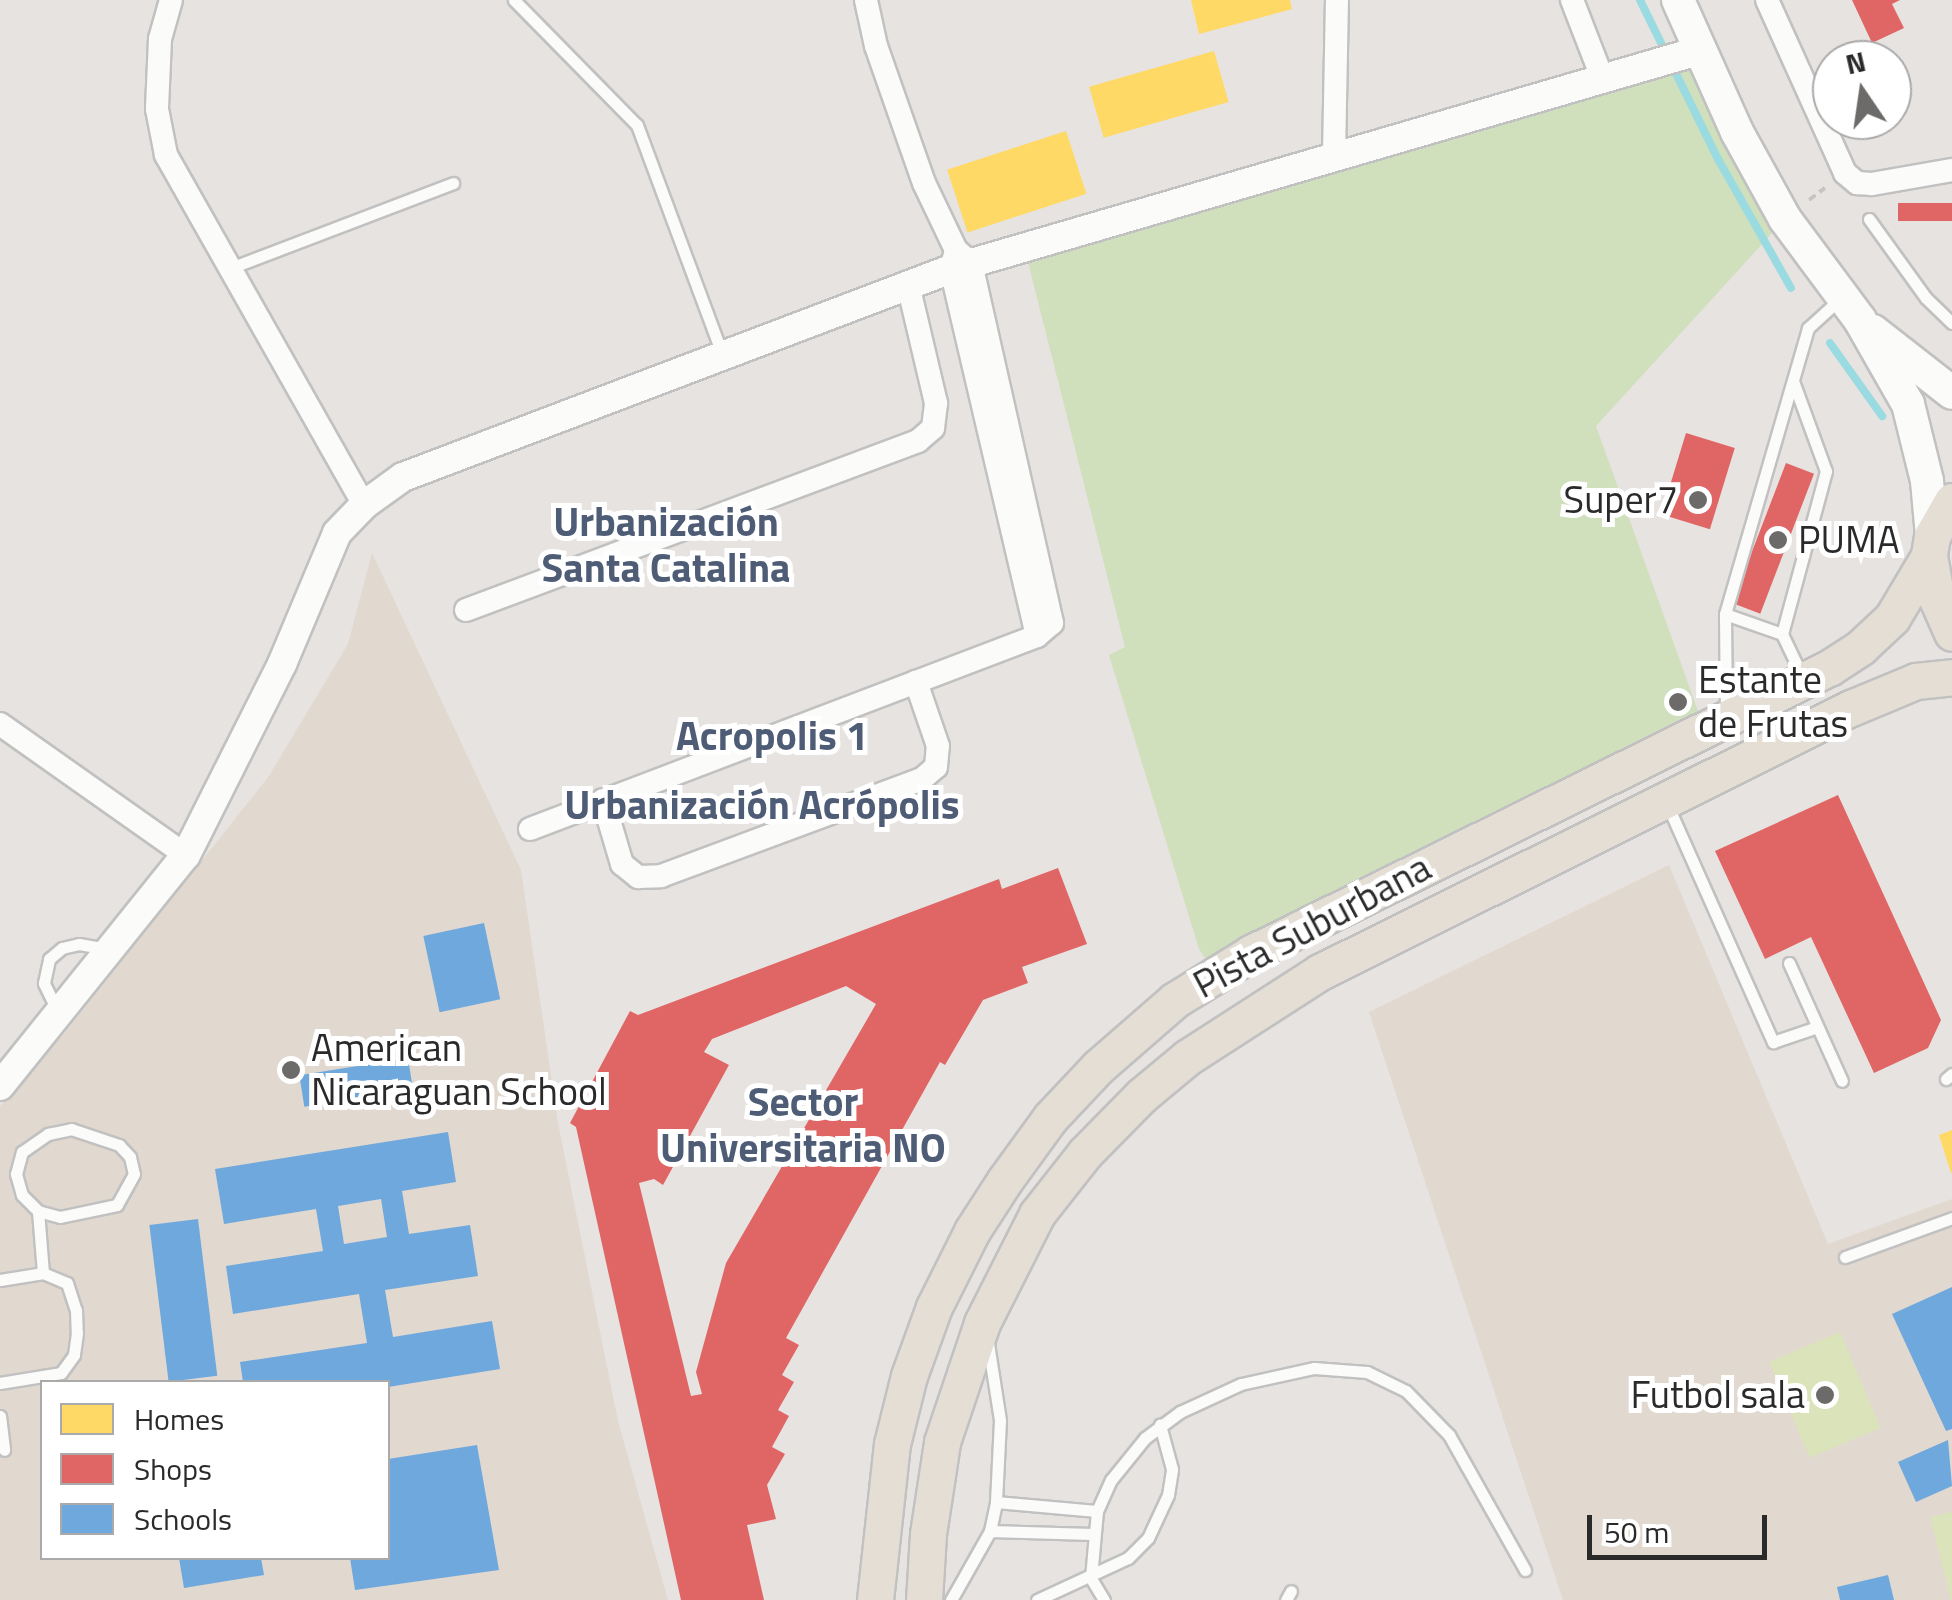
<!DOCTYPE html>
<html>
<head>
<meta charset="utf-8">
<style>
	body { margin:0 }
	#map { position:relative; width:1952px; height:1600px; overflow:hidden; background:#e7e3e0; font-family:"Titillium Web",sans-serif }
	div>[style] { position:absolute }
	[style*='--x'] { left:calc(var(--x)*1px); top:calc(var(--y)*1px); width:calc(var(--w)*1px); rotate:calc(var(--a)*1deg) }
	.education>* { inset:0; background:#e1d8cf }
	.green>* { inset:0; background:#d0dfbc }
	.pitch>* { inset:0; background:#dae3ba; transform-origin:0 0 }
	.homes>* { inset:0; background:#ffd966; transform-origin:0 0 }
	.shops>* { inset:0; background:#e06666; transform-origin:0 0 }
	.schools>* { inset:0; background:#6fa8dc; transform-origin:0 0 }
	.stream>* { height:8px; margin:-4px; padding:0 4px; transform-origin:4px; border-radius:4px; background:#9adbe2 }
	.path>* { height:4px; margin-top:-2px; transform-origin:0; background:repeating-linear-gradient(90deg,#c6c5c5 0 8px,transparent 0 13px) }
	.roads { filter:drop-shadow(2px 0 #c1c1c1) drop-shadow(-2px 0 #c1c1c1) drop-shadow(0 2px #c1c1c1) drop-shadow(0 -2px #c1c1c1) }
	.service>* { height:11px; margin:-5.5px; padding:0 5.5px; transform-origin:5.5px; border-radius:5.5px; background:#fbfbfa }
	.minor>* { height:22px; margin:-11px; padding:0 11px; transform-origin:11px; border-radius:11px; background:#fbfbfa }
	.tertiary>* { height:28px; margin:-14px; padding:0 14px; transform-origin:14px; border-radius:14px; background:#fbfbfa }
	.secondary>* { height:32px; margin:-16px; padding:0 16px; transform-origin:16px; border-radius:16px; background:#fbfbfa }
	.primary>* { height:35px; margin:-17.5px; padding:0 17.5px; transform-origin:17.5px; border-radius:17.5px; background:#e4ded5 }
	.dots>* { width:28px; height:28px; translate:-50% -50%; box-sizing:border-box; border:5px solid #fff; border-radius:50% }
	span { translate:-50% -50%; white-space:nowrap; text-align:center; line-height:1.15; -webkit-text-stroke:10px #fff; paint-order:stroke }
	.poi-label { font-size:38px; color:#2a2a2a }
	.right { translate:-100% -50%; text-align:right }
	.left { translate:0 -50%; text-align:left }
	.street-label { font-size:38px; color:#2a2a2a }
	.neighbourhood-label { font-size:40px; color:#4e5c76; font-weight:700 }
	.legend { position:absolute; left:40px; top:1380px; width:350px; height:180px; box-sizing:border-box; background:#fff; border:2px solid #aaa; margin:0; padding:12px 18px; list-style:none; font-size:30px; color:#2a2a2a }
	.legend li { display:flex; align-items:center; gap:20px; height:50px }
	.legend b { width:50px; border:2px solid #aaa }
	.north { position:absolute; left:1812px; top:40px; width:100px; height:100px; box-sizing:border-box; background:#fff; border:2px solid #aaa; border-radius:50%; rotate:347deg; font-size:28px; font-weight:700; line-height:40px; text-align:center; color:#2a2a2a }
	.north::after { content:''; display:block; margin:auto; width:35px; height:45px; background:#6c6b6a; clip-path:polygon(50% 0,100% 100%,50% 72%,0 100%) }
	.scale { position:absolute; left:1587px; top:1515px; width:180px; height:45px; box-sizing:border-box; border:5px solid #2a2a2a; border-top:0; padding-left:12px; font-size:30px; line-height:35px; white-space:nowrap; color:#2a2a2a; -webkit-text-stroke:8px #fff; paint-order:stroke }
</style>
</head>
<body>
<div id="map">
	<div class="education">
		<i style="clip-path:polygon(evenodd,372px 553px,521px 870px,558px 1123px,618px 1421px,668px 1600px,0 1600px,0 1106px,65px 1033px,269px 776px,348px 644px,372px 553px,42px 1382px,388px 1382px,388px 1558px,42px 1558px,42px 1382px)"></i>
		<i style="clip-path:polygon(1669px 865px,1828px 1244px,1952px 1199px,1952px 1600px,1563px 1600px,1369px 1012px)"></i>
	</div>
	<div class="green">
		<i style="clip-path:polygon(1698px 51px,1785px 219px,1596px 426px,1699px 714px,1216px 975px,1199px 949px,1109px 655px,1125px 647px,1024px 246px)"></i>
	</div>
	<div class="pitch">
		<i style="left:1840px;top:1332px;width:104px;height:77px;rotate:67deg"></i>
		<i style="clip-path:polygon(1952px 1512px,1952px 1600px,1951px 1600px,1930px 1517px)"></i>
	</div>
	<div class="homes">
		<i style="clip-path:polygon(1191px 0,1290px 0,1292px 9px,1199px 34px)"></i>
		<i style="left:1214px;top:51px;width:53px;height:130px;rotate:74deg"></i>
		<i style="left:1066px;top:131px;width:66px;height:125px;rotate:72deg"></i>
		<i style="clip-path:polygon(1952px 1130px,1952px 1173px,1951px 1173px,1939px 1135px)"></i>
	</div>
	<div class="shops">
		<i style="clip-path:polygon(1852px 0,1900px 0,1892px 4px,1904px 28px,1872px 43px)"></i>
		<i style="left:1952px;top:203px;width:18px;height:54px;rotate:90deg"></i>
		<i style="left:1686px;top:433px;width:51px;height:85px;rotate:17deg"></i>
		<i style="left:1786px;top:463px;width:30px;height:150px;rotate:21deg"></i>
		<i style="clip-path:polygon(1838px 795px,1941px 1020px,1928px 1048px,1874px 1073px,1811px 937px,1765px 959px,1715px 851px)"></i>
		<i style="clip-path:polygon(evenodd,1058px 868px,1087px 944px,1022px 967px,1028px 983px,983px 1000px,945px 1065px,940px 1062px,786px 1338px,799px 1345px,782px 1375px,794px 1382px,778px 1410px,789px 1416px,772px 1447px,785px 1454px,767px 1485px,776px 1519px,747px 1525px,764px 1600px,681px 1600px,576px 1127px,570px 1123px,630px 1011px,638px 1015px,999px 879px,1002px 889px,1058px 868px,846px 986px,876px 1004px,726px 1263px,696px 1372px,702px 1394px,691px 1396px,639px 1183px,654px 1179px,663px 1185px,729px 1065px,704px 1052px,712px 1039px,846px 986px)"></i>
	</div>
	<div class="schools">
		<i style="left:484px;top:923px;width:78px;height:62px;rotate:78deg"></i>
		<i style="left:408px;top:1058px;width:32px;height:110px;rotate:81deg"></i>
		<i style="clip-path:polygon(evenodd,448px 1132px,456px 1182px,402px 1191px,409px 1234px,470px 1225px,478px 1276px,385px 1290px,393px 1337px,492px 1321px,500px 1369px,388px 1387px,388px 1382px,243px 1382px,240px 1362px,367px 1343px,359px 1294px,233px 1314px,226px 1266px,323px 1251px,316px 1209px,224px 1224px,215px 1169px,448px 1132px,381px 1199px,387px 1237px,344px 1244px,338px 1206px,381px 1199px)"></i>
		<i style="left:198px;top:1219px;width:158px;height:49px;rotate:83deg"></i>
		<i style="clip-path:polygon(1952px 1287px,1952px 1429px,1946px 1431px,1892px 1314px)"></i>
		<i style="clip-path:polygon(1948px 1440px,1952px 1486px,1916px 1502px,1898px 1462px)"></i>
		<i style="clip-path:polygon(477px 1445px,499px 1570px,355px 1590px,350px 1558px,388px 1558px,388px 1459px)"></i>
		<i style="clip-path:polygon(179px 1558px,261px 1558px,264px 1575px,184px 1588px)"></i>
		<i style="clip-path:polygon(1888px 1575px,1894px 1600px,1840px 1600px,1837px 1587px)"></i>
	</div>
	<div class="stream">
		<i style="--x:1640;--y:0;--w:177;--a:63.9"></i>
		<i style="--x:1718;--y:159;--w:148;--a:60.5"></i>
		<i style="--x:1830;--y:343;--w:90;--a:54.5"></i>
	</div>
	<div class="path">
		<i style="--x:1809;--y:200;--w:20;--a:-37"></i>
	</div>
	<div class="roads">
		<div class="service">
			<i style="--x:514;--y:0;--w:175;--a:45.5"></i>
			<i style="--x:637;--y:125;--w:246;--a:69.6"></i>
			<i style="--x:1869;--y:219;--w:97;--a:54.2"></i>
			<i style="--x:1926;--y:298;--w:36;--a:44"></i>
			<i style="--x:228;--y:269;--w:241;--a:-20.9"></i>
			<i style="--x:1793;--y:381;--w:96;--a:69.9"></i>
			<i style="--x:1826;--y:471;--w:169;--a:105.1"></i>
			<i style="--x:1782;--y:634;--w:47;--a:64.5"></i>
			<i style="--x:1725;--y:614;--w:60;--a:19.3"></i>
			<i style="--x:1726;--y:713;--w:99;--a:-90.6"></i>
			<i style="--x:1725;--y:614;--w:298;--a:-73.8"></i>
			<i style="--x:1808;--y:328;--w:45;--a:-42.3"></i>
			<i style="--x:1667;--y:804;--w:261;--a:66"></i>
			<i style="--x:1773;--y:1042;--w:46;--a:-18.8"></i>
			<i style="--x:1789;--y:963;--w:129;--a:65.8"></i>
			<i style="--x:57;--y:1010;--w:30;--a:-116"></i>
			<i style="--x:44;--y:983;--w:25;--a:-78"></i>
			<i style="--x:49;--y:959;--w:17;--a:-40"></i>
			<i style="--x:62;--y:948;--w:17;--a:-13"></i>
			<i style="--x:79;--y:944;--w:27;--a:10"></i>
			<i style="--x:1946;--y:1079;--w:8;--a:-40"></i>
			<i style="--x:71;--y:1129;--w:51;--a:18.4"></i>
			<i style="--x:119;--y:1145;--w:16;--a:47"></i>
			<i style="--x:130;--y:1157;--w:17;--a:77"></i>
			<i style="--x:134;--y:1174;--w:35;--a:119"></i>
			<i style="--x:117;--y:1205;--w:58;--a:168.1"></i>
			<i style="--x:60;--y:1217;--w:23;--a:-165"></i>
			<i style="--x:38;--y:1211;--w:23;--a:-135"></i>
			<i style="--x:22;--y:1195;--w:22;--a:-106"></i>
			<i style="--x:16;--y:1174;--w:23;--a:-75"></i>
			<i style="--x:22;--y:1152;--w:32;--a:-35"></i>
			<i style="--x:48;--y:1134;--w:24;--a:-12"></i>
			<i style="--x:38;--y:1211;--w:62;--a:85.4"></i>
			<i style="--x:1845;--y:1257;--w:114;--a:-20"></i>
			<i style="--x:0;--y:1280;--w:44;--a:-9.2"></i>
			<i style="--x:43;--y:1273;--w:26;--a:23"></i>
			<i style="--x:67;--y:1283;--w:28;--a:72"></i>
			<i style="--x:76;--y:1310;--w:23;--a:88"></i>
			<i style="--x:77;--y:1333;--w:22;--a:98"></i>
			<i style="--x:74;--y:1355;--w:22;--a:126"></i>
			<i style="--x:61;--y:1373;--w:62;--a:170.7"></i>
			<i style="--x:0;--y:1416;--w:34;--a:83"></i>
			<i style="--x:996;--y:1502;--w:101;--a:5.1"></i>
			<i style="--x:990;--y:1531;--w:102;--a:1.7"></i>
			<i style="--x:951;--y:1600;--w:79;--a:-60.5"></i>
			<i style="--x:990;--y:1531;--w:30;--a:-78"></i>
			<i style="--x:996;--y:1502;--w:82;--a:-87.2"></i>
			<i style="--x:1000;--y:1420;--w:84;--a:-98.9"></i>
			<i style="--x:1037;--y:1600;--w:100;--a:-24.8"></i>
			<i style="--x:1128;--y:1558;--w:28;--a:-45"></i>
			<i style="--x:1148;--y:1538;--w:47;--a:-65.1"></i>
			<i style="--x:1168;--y:1495;--w:26;--a:-81"></i>
			<i style="--x:1172;--y:1469;--w:46;--a:-105.3"></i>
			<i style="--x:1104;--y:1600;--w:26;--a:-121"></i>
			<i style="--x:1091;--y:1578;--w:67;--a:-84.9"></i>
			<i style="--x:1097;--y:1511;--w:34;--a:-66"></i>
			<i style="--x:1111;--y:1480;--w:54;--a:-51"></i>
			<i style="--x:1145;--y:1438;--w:44;--a:-36.6"></i>
			<i style="--x:1180;--y:1412;--w:67;--a:-24.7"></i>
			<i style="--x:1241;--y:1384;--w:75;--a:-12.4"></i>
			<i style="--x:1314;--y:1368;--w:53;--a:4.3"></i>
			<i style="--x:1367;--y:1372;--w:43;--a:26"></i>
			<i style="--x:1406;--y:1391;--w:62;--a:45.7"></i>
			<i style="--x:1449;--y:1435;--w:155;--a:60.6"></i>
			<i style="--x:1286;--y:1600;--w:10;--a:-61"></i>
		</div>
		<div class="minor">
			<i style="--x:171;--y:0;--w:41;--a:105.8"></i>
			<i style="--x:160;--y:39;--w:70;--a:92.5"></i>
			<i style="--x:157;--y:109;--w:47;--a:78.9"></i>
			<i style="--x:166;--y:155;--w:402;--a:60.5"></i>
			<i style="--x:1572;--y:0;--w:86;--a:68.8"></i>
			<i style="--x:1767;--y:0;--w:190;--a:65.7"></i>
			<i style="--x:1845;--y:173;--w:16;--a:40"></i>
			<i style="--x:1857;--y:183;--w:15;--a:4"></i>
			<i style="--x:1872;--y:184;--w:81;--a:-9.9"></i>
			<i style="--x:1334;--y:155;--w:155;--a:-88.9"></i>
			<i style="--x:955;--y:254;--w:16;--a:105"></i>
			<i style="--x:951;--y:269;--w:377;--a:76.8"></i>
			<i style="--x:466;--y:610;--w:483;--a:-20.5"></i>
			<i style="--x:918;--y:441;--w:20;--a:-41"></i>
			<i style="--x:933;--y:428;--w:25;--a:-83"></i>
			<i style="--x:936;--y:403;--w:121;--a:-103.3"></i>
			<i style="--x:0;--y:724;--w:228;--a:35.2"></i>
			<i style="--x:603;--y:800;--w:67;--a:73.5"></i>
			<i style="--x:622;--y:864;--w:21;--a:39"></i>
			<i style="--x:638;--y:877;--w:23;--a:-2"></i>
			<i style="--x:661;--y:876;--w:278;--a:-20.4"></i>
			<i style="--x:922;--y:779;--w:18;--a:-41"></i>
			<i style="--x:936;--y:767;--w:21;--a:-85"></i>
			<i style="--x:938;--y:746;--w:68;--a:-109"></i>
			<i style="--x:530;--y:829;--w:542;--a:-20.84"></i>
			<i style="--x:1037;--y:636;--w:20;--a:-41"></i>
			<i style="--x:1052;--y:623;--w:369;--a:-102.7"></i>
			<i style="--x:971;--y:263;--w:20;--a:-139"></i>
			<i style="--x:956;--y:250;--w:74;--a:-115.5"></i>
			<i style="--x:924;--y:183;--w:145;--a:-109.3"></i>
			<i style="--x:876;--y:46;--w:47;--a:-102.3"></i>
		</div>
		<div class="tertiary">
			<i style="--x:0;--y:1086;--w:297;--a:-51.2"></i>
			<i style="--x:186;--y:855;--w:214;--a:-63.3"></i>
			<i style="--x:282;--y:664;--w:142;--a:-67.2"></i>
			<i style="--x:337;--y:533;--w:39;--a:-46"></i>
			<i style="--x:364;--y:505;--w:48;--a:-35.7"></i>
			<i style="--x:403;--y:477;--w:586;--a:-20.78"></i>
			<i style="--x:951;--y:269;--w:778;--a:-16.27"></i>
		</div>
		<div class="secondary">
			<i style="--x:1678;--y:0;--w:145;--a:65.9"></i>
			<i style="--x:1737;--y:132;--w:99;--a:61.1"></i>
			<i style="--x:1785;--y:219;--w:126;--a:53.4"></i>
			<i style="--x:1860;--y:320;--w:97;--a:60.3"></i>
			<i style="--x:1908;--y:404;--w:79;--a:76.1"></i>
			<i style="--x:1927;--y:481;--w:55;--a:84.8"></i>
			<i style="--x:1873;--y:331;--w:100;--a:38.1"></i>
		</div>
		<div class="primary">
			<i style="--x:1952;--y:501;--w:40;--a:119.7"></i>
			<i style="--x:1932;--y:536;--w:20;--a:99"></i>
			<i style="--x:1929;--y:556;--w:44;--a:79.5"></i>
			<i style="--x:1937;--y:599;--w:37;--a:66"></i>
			<i style="--x:875;--y:1600;--w:157;--a:-83.8"></i>
			<i style="--x:892;--y:1444;--w:70;--a:-76"></i>
			<i style="--x:909;--y:1376;--w:73;--a:-70.1"></i>
			<i style="--x:934;--y:1307;--w:85;--a:-63.4"></i>
			<i style="--x:972;--y:1231;--w:61;--a:-57.1"></i>
			<i style="--x:1005;--y:1180;--w:77;--a:-54"></i>
			<i style="--x:1050;--y:1118;--w:70;--a:-46.7"></i>
			<i style="--x:1098;--y:1067;--w:102;--a:-41"></i>
			<i style="--x:1175;--y:1000;--w:89;--a:-31.7"></i>
			<i style="--x:1251;--y:953;--w:644;--a:-26.25"></i>
			<i style="--x:1829;--y:668;--w:38;--a:-33"></i>
			<i style="--x:1861;--y:647;--w:42;--a:-43.1"></i>
			<i style="--x:1892;--y:618;--w:72;--a:-59.2"></i>
			<i style="--x:924;--y:1600;--w:66;--a:-86.5"></i>
			<i style="--x:928;--y:1534;--w:93;--a:-81.3"></i>
			<i style="--x:942;--y:1442;--w:126;--a:-71.4"></i>
			<i style="--x:982;--y:1323;--w:122;--a:-63.2"></i>
			<i style="--x:1037;--y:1214;--w:78;--a:-51.8"></i>
			<i style="--x:1085;--y:1153;--w:80;--a:-45.5"></i>
			<i style="--x:1141;--y:1096;--w:61;--a:-39.7"></i>
			<i style="--x:1188;--y:1057;--w:157;--a:-32.8"></i>
			<i style="--x:1320;--y:972;--w:593;--a:-26.44"></i>
			<i style="--x:1851;--y:708;--w:70;--a:-22.6"></i>
			<i style="--x:1916;--y:681;--w:36;--a:-6"></i>
		</div>
	</div>
	<div class="dots">
		<i style="left:1698px;top:500px;background:#6c6b6a"></i>
		<i style="left:1778px;top:540px;background:#6c6b6a"></i>
		<i style="left:1678px;top:702px;background:#6c6b6a"></i>
		<i style="left:291px;top:1070px;background:#6c6b6a"></i>
		<i style="left:1825px;top:1395px;background:#6c6b6a"></i>
	</div>
	<div class="poi-label">
		<span class="right" style="left:1678px;top:500px">Super7</span>
		<span class="left" style="left:1798px;top:540px">PUMA</span>
		<span class="left" style="left:1698px;top:702px">Estante<br>de Frutas</span>
		<span class="left" style="left:311px;top:1070px">American<br>Nicaraguan School</span>
		<span class="right" style="left:1805px;top:1395px">Futbol sala</span>
	</div>
	<div class="street-label">
		<span style="left:1312px;top:926px;rotate:-28deg">Pista Suburbana</span>
	</div>
	<div class="neighbourhood-label">
		<span style="left:666px;top:545px">Urbanización<br>Santa Catalina</span>
		<span style="left:772px;top:736px">Acropolis 1</span>
		<span style="left:762px;top:805px">Urbanización Acrópolis</span>
		<span style="left:803px;top:1125px">Sector<br>Universitaria NO</span>
	</div>
	<ul class="legend">
	<li><b style="height:28px;background:#ffd966"></b>Homes</li>
	<li><b style="height:28px;background:#e06666"></b>Shops</li>
	<li><b style="height:28px;background:#6fa8dc"></b>Schools</li>
	</ul>
	<div class="north">N</div>
	<div class="scale">50 m</div>
</div>
</body>
</html>
